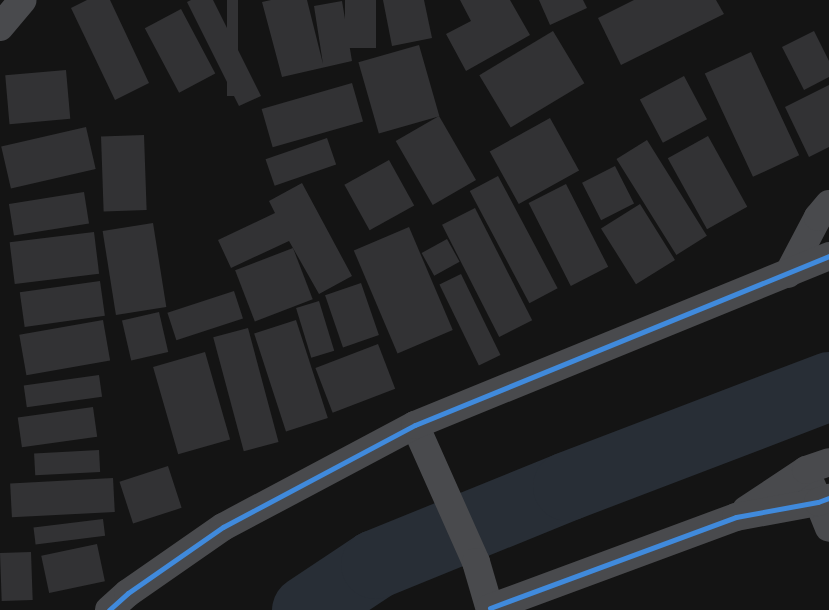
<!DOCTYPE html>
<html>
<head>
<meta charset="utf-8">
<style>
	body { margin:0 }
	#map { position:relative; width:829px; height:610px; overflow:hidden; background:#141414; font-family:Lato,sans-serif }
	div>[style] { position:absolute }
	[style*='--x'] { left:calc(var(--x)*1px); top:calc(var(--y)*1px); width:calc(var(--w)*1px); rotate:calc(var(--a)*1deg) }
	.river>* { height:69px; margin:-34.5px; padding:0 34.5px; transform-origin:34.5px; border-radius:34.5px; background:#282e36 }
	.building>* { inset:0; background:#323234; transform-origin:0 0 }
	.minor>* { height:28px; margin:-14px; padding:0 14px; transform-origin:14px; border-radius:14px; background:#494a4d }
	.tertiary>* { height:28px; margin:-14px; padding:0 14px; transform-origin:14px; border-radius:14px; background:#494a4d }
	.cycleway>* { height:5px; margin:-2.5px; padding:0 2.5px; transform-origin:2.5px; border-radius:2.5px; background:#408adc }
	span { translate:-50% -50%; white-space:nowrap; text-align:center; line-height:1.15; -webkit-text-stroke:4px #0f0e10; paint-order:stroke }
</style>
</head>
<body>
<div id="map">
	<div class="river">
		<i style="--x:306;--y:610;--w:83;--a:-33.7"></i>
		<i style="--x:375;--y:564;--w:207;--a:-22.1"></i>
		<i style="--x:567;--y:486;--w:280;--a:-20.9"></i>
	</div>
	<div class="building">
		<i style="clip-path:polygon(87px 0,110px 0,149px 83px,115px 100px,71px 8px)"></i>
		<i style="clip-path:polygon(191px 0,213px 0,261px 96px,239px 106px,187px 2px)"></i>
		<i style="left:227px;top:0;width:11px;height:96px"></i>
		<i style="clip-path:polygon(271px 0,307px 0,323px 64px,314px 6px,342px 1px,352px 61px,282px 77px,262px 2px)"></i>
		<i style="left:345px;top:0;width:31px;height:48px"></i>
		<i style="clip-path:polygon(383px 0,424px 0,432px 38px,392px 46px)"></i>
		<i style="clip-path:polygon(460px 0,510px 0,530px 35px,466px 71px,446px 34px,471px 21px)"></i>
		<i style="clip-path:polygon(539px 0,583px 0,587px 8px,550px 25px)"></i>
		<i style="clip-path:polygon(634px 0,716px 0,724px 14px,621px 65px,598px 18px)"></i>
		<i style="left:181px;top:9px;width:73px;height:41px;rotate:62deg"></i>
		<i style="left:553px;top:31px;width:61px;height:86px;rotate:59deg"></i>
		<i style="clip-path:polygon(814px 31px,829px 61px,829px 77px,804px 90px,782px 47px)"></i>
		<i style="left:419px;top:45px;width:74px;height:63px;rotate:74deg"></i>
		<i style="left:751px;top:52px;width:114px;height:51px;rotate:65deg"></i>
		<i style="left:66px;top:70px;width:49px;height:61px;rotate:85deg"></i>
		<i style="left:684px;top:76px;width:49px;height:50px;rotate:62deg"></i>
		<i style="left:352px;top:83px;width:40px;height:94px;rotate:74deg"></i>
		<i style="clip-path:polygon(829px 85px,829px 147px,809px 157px,785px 107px)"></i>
		<i style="left:439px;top:116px;width:74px;height:50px;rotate:60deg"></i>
		<i style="left:550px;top:118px;width:60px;height:69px;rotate:61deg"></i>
		<i style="left:86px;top:127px;width:43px;height:87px;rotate:77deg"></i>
		<i style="left:144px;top:135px;width:75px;height:43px;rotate:88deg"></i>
		<i style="left:708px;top:136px;width:81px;height:46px;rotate:61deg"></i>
		<i style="left:327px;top:138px;width:28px;height:65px;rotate:71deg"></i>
		<i style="left:647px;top:140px;width:113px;height:36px;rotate:58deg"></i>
		<i style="left:389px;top:160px;width:52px;height:51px;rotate:61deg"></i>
		<i style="left:615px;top:166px;width:42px;height:37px;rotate:63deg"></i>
		<i style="left:498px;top:176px;width:127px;height:32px;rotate:62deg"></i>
		<i style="clip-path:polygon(302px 183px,352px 276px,319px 294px,289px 241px,231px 268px,218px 240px,275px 213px,269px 201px)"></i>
		<i style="left:566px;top:184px;width:93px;height:42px;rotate:63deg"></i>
		<i style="left:84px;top:192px;width:32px;height:76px;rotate:81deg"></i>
		<i style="left:640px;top:204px;width:66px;height:46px;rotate:58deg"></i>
		<i style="left:475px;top:208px;width:126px;height:37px;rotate:63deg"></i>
		<i style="left:153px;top:223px;width:85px;height:51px;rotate:81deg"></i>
		<i style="left:409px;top:227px;width:112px;height:60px;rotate:67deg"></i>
		<i style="left:94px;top:232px;width:42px;height:85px;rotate:83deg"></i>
		<i style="left:447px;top:239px;width:26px;height:29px;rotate:61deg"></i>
		<i style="left:293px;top:248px;width:55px;height:62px;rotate:69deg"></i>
		<i style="left:461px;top:274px;width:90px;height:24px;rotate:64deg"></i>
		<i style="left:100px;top:281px;width:35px;height:81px;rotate:82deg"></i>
		<i style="left:361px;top:283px;width:55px;height:38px;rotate:71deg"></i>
		<i style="left:234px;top:291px;width:29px;height:70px;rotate:72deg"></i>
		<i style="left:319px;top:301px;width:52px;height:24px;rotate:73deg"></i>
		<i style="left:159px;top:312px;width:41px;height:38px;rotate:77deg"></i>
		<i style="left:103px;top:320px;width:41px;height:85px;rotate:80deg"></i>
		<i style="left:296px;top:320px;width:103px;height:44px;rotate:72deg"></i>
		<i style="left:248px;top:328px;width:118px;height:36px;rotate:75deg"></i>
		<i style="left:378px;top:344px;width:48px;height:67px;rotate:69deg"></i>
		<i style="left:205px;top:352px;width:91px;height:54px;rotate:74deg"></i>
		<i style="left:99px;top:375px;width:22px;height:76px;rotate:82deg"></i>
		<i style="left:93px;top:407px;width:30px;height:76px;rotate:82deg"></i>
		<i style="left:99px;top:450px;width:22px;height:65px;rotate:87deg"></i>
		<i style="left:168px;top:466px;width:44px;height:51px;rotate:72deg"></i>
		<i style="left:113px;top:478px;width:34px;height:103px;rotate:87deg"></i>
		<i style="left:103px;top:519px;width:17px;height:70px;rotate:83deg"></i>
		<i style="left:97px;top:544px;width:38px;height:57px;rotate:78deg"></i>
		<i style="left:31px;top:552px;width:48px;height:31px;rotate:88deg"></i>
	</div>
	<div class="minor">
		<i style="--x:0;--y:27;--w:35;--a:-50"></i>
		<i style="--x:788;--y:274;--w:64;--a:-62.2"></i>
		<i style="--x:818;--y:217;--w:17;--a:-50"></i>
		<i style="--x:415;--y:425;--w:150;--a:66"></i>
		<i style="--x:476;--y:562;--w:50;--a:73.7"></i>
		<i style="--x:812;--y:486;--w:45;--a:68"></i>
		<i style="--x:746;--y:510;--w:72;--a:-33.7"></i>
		<i style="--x:806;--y:470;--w:24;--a:-19"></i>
		<i style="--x:490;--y:608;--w:262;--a:-20.3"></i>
		<i style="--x:736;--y:517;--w:83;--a:-10.4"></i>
		<i style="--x:818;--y:502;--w:12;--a:-20"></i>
	</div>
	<div class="tertiary">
		<i style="--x:109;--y:610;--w:25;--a:-42"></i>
		<i style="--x:128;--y:593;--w:116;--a:-34.8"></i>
		<i style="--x:223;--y:527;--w:217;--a:-28"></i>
		<i style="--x:415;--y:425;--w:447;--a:-22.2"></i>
	</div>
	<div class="cycleway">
		<i style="--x:490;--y:608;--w:262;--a:-20.3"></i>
		<i style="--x:736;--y:517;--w:83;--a:-10.4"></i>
		<i style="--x:818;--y:502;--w:12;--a:-20"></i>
		<i style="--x:109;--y:610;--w:25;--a:-42"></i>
		<i style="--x:128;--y:593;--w:116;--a:-34.8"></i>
		<i style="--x:223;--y:527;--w:217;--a:-28"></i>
		<i style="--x:415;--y:425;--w:447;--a:-22.2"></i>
	</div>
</div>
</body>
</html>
